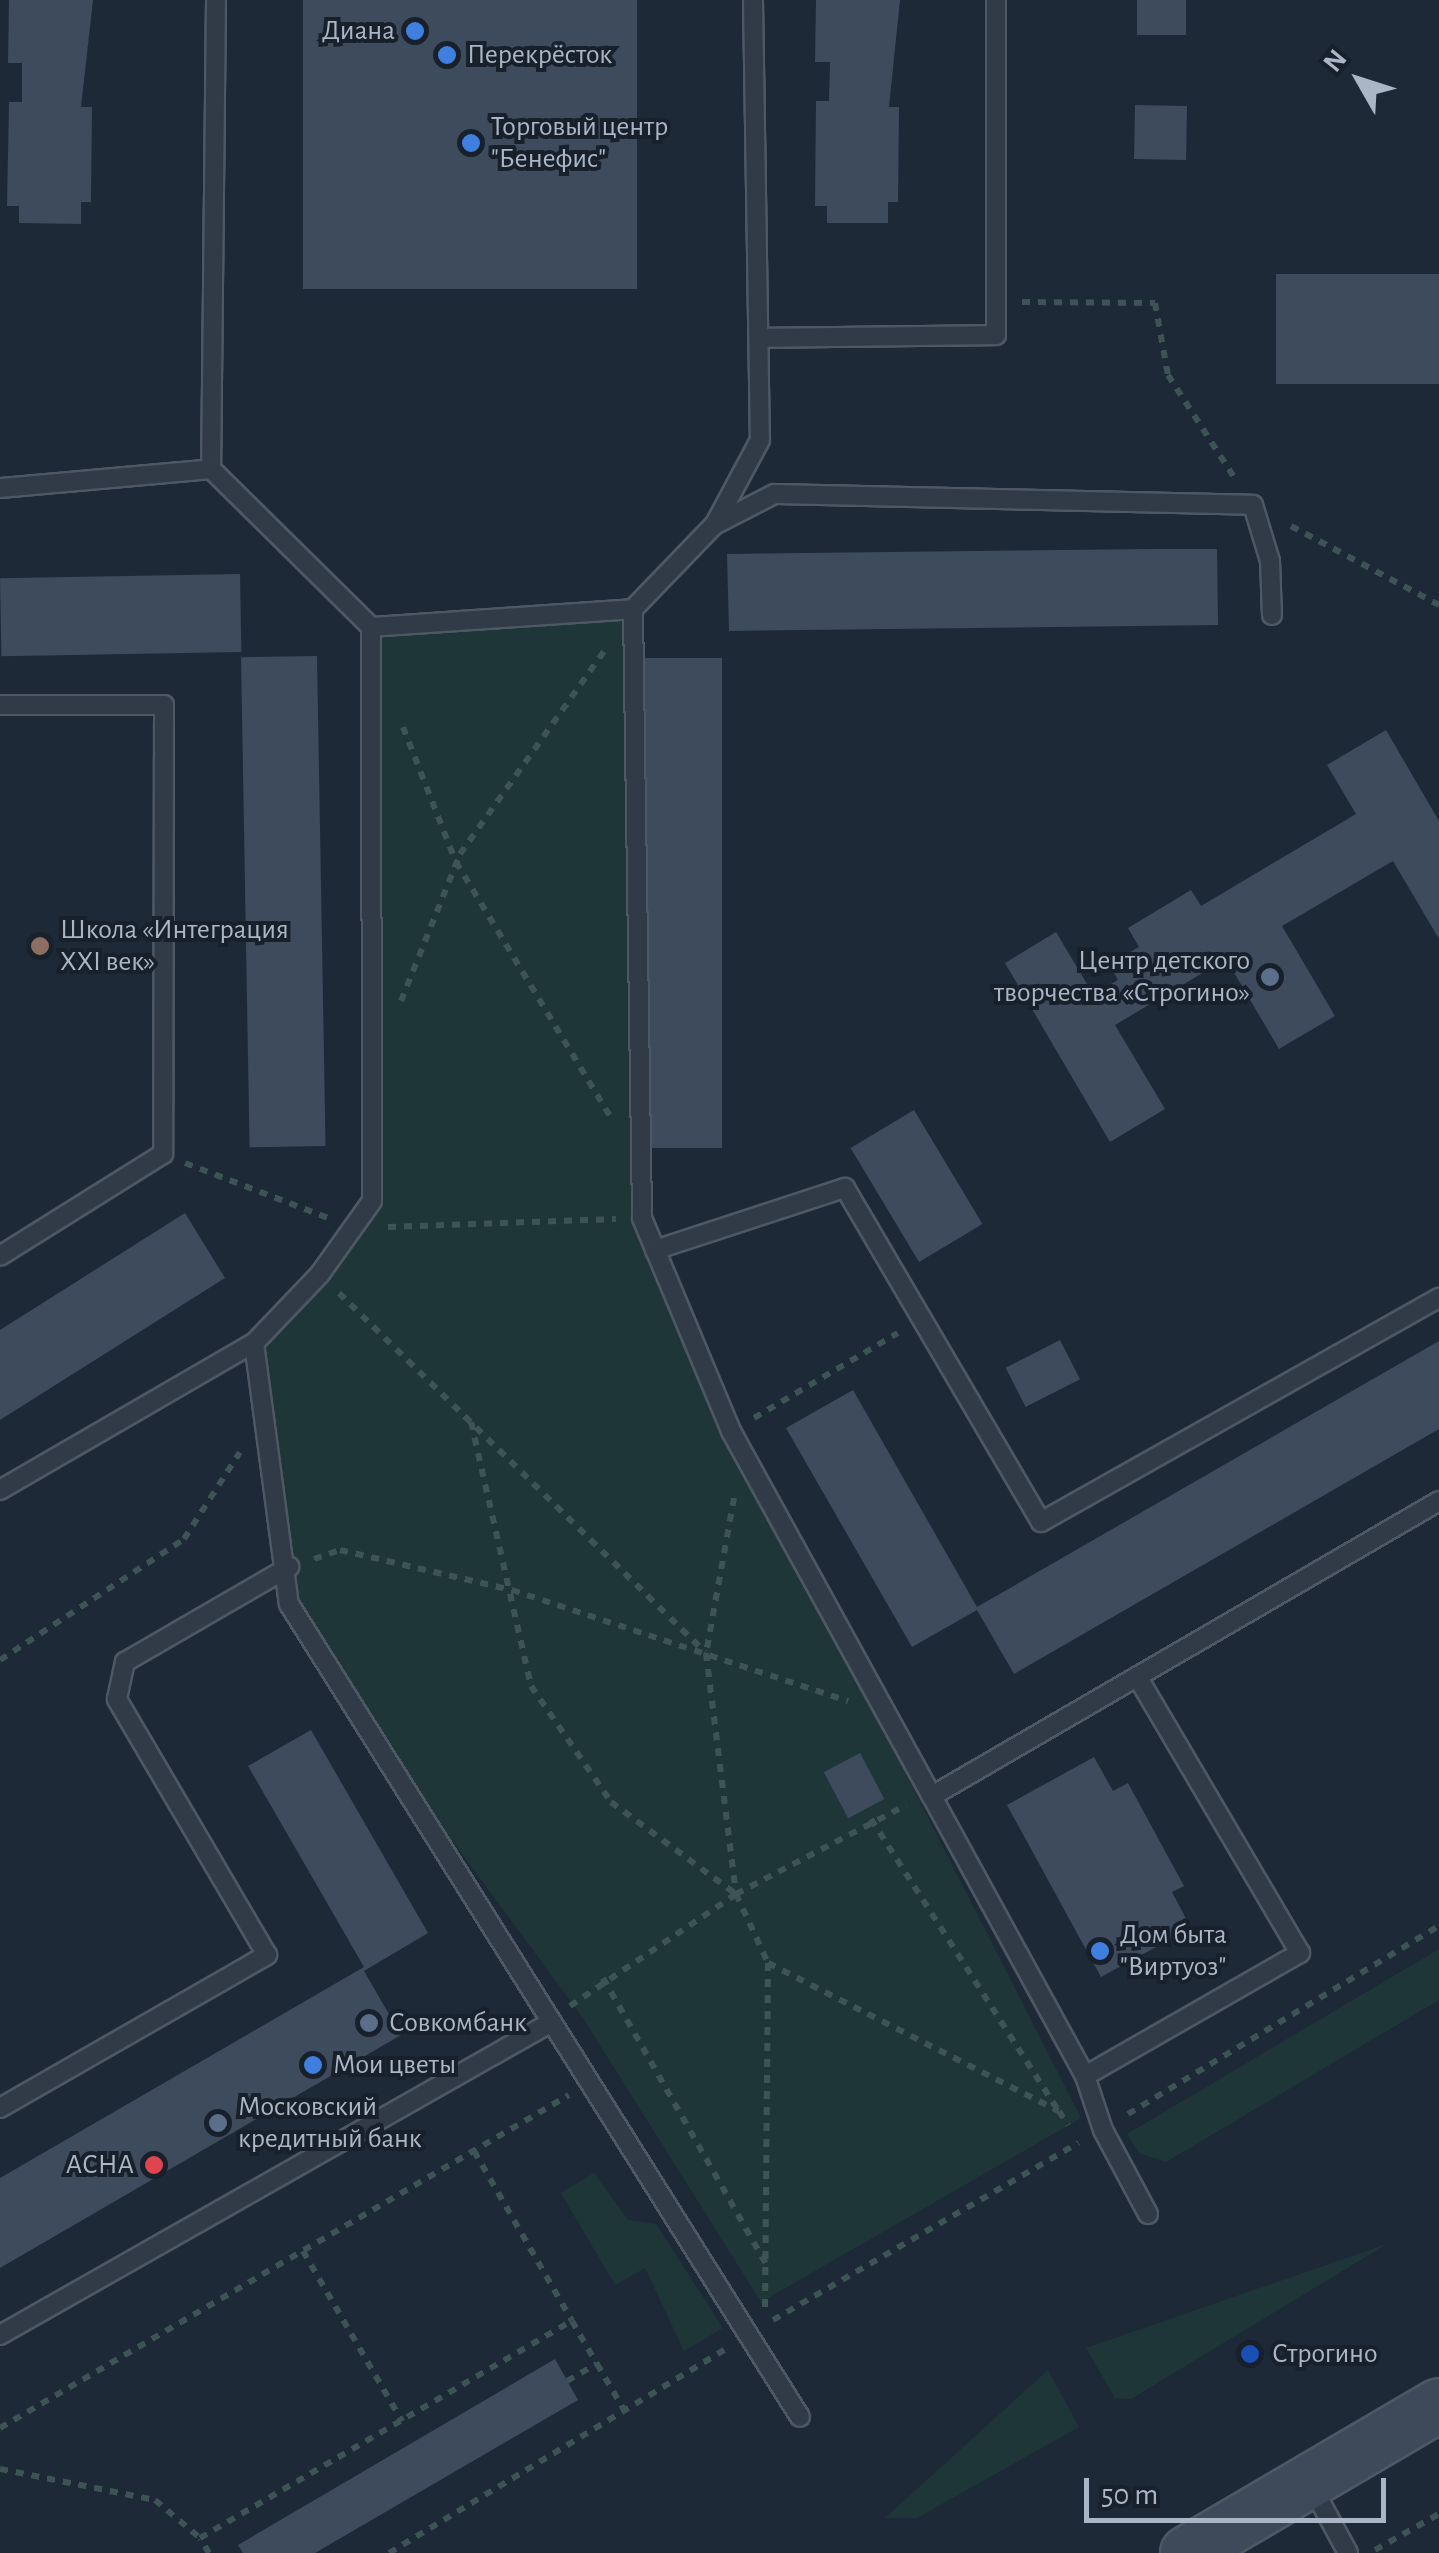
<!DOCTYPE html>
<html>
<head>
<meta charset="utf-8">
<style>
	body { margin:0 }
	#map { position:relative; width:1439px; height:2553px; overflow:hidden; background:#1d2936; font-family:"Alegreya Sans",sans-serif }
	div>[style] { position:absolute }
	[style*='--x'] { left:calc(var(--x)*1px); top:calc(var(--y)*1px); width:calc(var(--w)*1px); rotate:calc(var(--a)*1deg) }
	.green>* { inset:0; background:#1f3638 }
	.building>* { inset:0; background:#3e4b5c; transform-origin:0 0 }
	.path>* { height:6px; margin-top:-3px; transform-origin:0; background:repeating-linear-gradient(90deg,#3d5355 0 8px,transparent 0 16px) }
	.roads { filter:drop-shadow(2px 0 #4e5865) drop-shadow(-2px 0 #4e5865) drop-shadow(0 2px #4e5865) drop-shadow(0 -2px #4e5865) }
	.lane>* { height:18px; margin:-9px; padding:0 9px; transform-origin:9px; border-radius:9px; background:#313b47 }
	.secondary>* { height:52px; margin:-26px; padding:0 26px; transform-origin:26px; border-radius:26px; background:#3e4a5a }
	.dots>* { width:28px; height:28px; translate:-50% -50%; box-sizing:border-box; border:5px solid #17202b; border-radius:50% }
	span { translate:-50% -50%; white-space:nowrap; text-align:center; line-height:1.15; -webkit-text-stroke:8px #17202b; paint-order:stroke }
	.poi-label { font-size:28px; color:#aab5c5 }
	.right { translate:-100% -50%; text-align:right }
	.left { translate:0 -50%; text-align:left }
	.north { position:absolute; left:1309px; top:30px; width:100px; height:100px; -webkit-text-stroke:8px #17202b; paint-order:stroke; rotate:309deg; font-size:28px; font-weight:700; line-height:40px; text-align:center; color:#aab5c5 }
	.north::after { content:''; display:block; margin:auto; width:35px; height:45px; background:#aab5c5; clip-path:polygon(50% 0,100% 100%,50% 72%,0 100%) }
	.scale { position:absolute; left:1084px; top:2478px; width:302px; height:45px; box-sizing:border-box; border:5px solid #aab5c5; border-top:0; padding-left:12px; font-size:30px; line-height:35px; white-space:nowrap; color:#aab5c5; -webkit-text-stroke:8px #17202b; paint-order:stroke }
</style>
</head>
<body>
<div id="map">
	<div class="green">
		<i style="clip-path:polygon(633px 609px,642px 1218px,731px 1431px,1081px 2118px,761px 2302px,583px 2018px,336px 1683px,289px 1604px,254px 1343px,372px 1201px,371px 627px)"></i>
		<i style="clip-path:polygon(1439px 1949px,1439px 2000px,1166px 2162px,1139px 2153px,1127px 2134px)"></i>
		<i style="clip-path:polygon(594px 2173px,628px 2220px,656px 2224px,723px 2328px,684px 2351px,645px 2268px,615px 2285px,561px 2193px)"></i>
		<i style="clip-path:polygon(1387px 2244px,1131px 2399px,1115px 2398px,1086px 2348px)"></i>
		<i style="clip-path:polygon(1048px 2370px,1079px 2427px,917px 2518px,885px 2518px)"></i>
	</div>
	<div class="building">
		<i style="clip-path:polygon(9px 0,93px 0,81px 107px,92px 107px,91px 202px,81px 202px,81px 224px,19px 223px,19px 206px,7px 206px,9px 102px,22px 102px,22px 63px,8px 63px)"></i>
		<i style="left:303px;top:0;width:334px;height:289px"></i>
		<i style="clip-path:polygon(816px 0,900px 0,889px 107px,899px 107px,898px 202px,888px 202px,888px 223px,827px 223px,827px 206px,815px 206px,816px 101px,829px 101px,830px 62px,815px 62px)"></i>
		<i style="left:1137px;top:0;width:49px;height:35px"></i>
		<i style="left:1135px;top:105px;width:52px;height:54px;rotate:1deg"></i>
		<i style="left:1439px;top:274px;width:110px;height:163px;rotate:90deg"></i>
		<i style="clip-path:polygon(1151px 549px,1217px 549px,1218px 625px,729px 631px,727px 554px)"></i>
		<i style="left:240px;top:574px;width:78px;height:240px;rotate:89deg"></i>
		<i style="left:317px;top:656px;width:490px;height:76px;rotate:89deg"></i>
		<i style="left:722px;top:658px;width:490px;height:77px;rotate:90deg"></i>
		<i style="clip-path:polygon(1386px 730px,1439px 821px,1439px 939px,1393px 861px,1282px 926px,1335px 1016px,1279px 1049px,1226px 959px,1115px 1025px,1165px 1109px,1110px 1142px,1005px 963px,1056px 932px,1093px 994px,1118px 980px,1109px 964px,1139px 947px,1128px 928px,1191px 890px,1201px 906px,1356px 814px,1327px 765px)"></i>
		<i style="left:914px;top:1110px;width:133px;height:74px;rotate:59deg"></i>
		<i style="clip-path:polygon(185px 1213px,225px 1278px,0 1420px,0 1330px)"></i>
		<i style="left:1060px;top:1340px;width:44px;height:61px;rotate:63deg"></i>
		<i style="clip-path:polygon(1439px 1341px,1439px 1429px,1014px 1674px,977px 1610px,912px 1647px,786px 1428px,853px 1390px,977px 1607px)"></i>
		<i style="clip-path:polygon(311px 1730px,428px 1933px,364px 1971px,401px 2035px,0 2268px,0 2178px,364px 1967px,248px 1766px)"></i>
		<i style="left:860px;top:1753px;width:52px;height:41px;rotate:62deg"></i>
		<i style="clip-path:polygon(1094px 1757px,1113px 1791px,1128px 1783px,1184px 1886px,1172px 1892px,1191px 1928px,1101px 1977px,1007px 1805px)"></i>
		<i style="clip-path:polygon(555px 2359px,578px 2400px,315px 2553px,243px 2553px,238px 2545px)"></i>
	</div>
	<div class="path">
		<i style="--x:1022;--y:302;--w:133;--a:0.4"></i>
		<i style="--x:1155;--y:303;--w:73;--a:79.8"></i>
		<i style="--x:1168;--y:375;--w:121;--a:57.1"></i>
		<i style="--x:1291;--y:526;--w:168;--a:28.1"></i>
		<i style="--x:403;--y:727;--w:145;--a:68.6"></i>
		<i style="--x:456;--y:862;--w:297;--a:58.8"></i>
		<i style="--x:401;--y:1001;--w:158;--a:-68.1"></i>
		<i style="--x:460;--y:854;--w:249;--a:-54.6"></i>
		<i style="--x:185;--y:1163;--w:153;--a:21"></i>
		<i style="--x:388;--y:1227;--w:228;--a:-2"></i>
		<i style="--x:339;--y:1293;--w:513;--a:44.45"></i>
		<i style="--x:754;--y:1418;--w:167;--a:-30.6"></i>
		<i style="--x:471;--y:1422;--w:271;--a:77.2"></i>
		<i style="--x:531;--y:1686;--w:141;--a:55.4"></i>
		<i style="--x:611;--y:1802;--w:155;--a:36.4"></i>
		<i style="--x:734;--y:1498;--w:158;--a:100.2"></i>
		<i style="--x:706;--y:1653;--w:243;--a:82.9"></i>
		<i style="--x:736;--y:1894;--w:76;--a:65.1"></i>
		<i style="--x:768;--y:1963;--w:344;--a:90.5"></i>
		<i style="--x:314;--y:1559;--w:28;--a:-19"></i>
		<i style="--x:340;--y:1550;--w:177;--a:13.1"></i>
		<i style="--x:512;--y:1590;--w:354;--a:18.3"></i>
		<i style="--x:0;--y:1660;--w:220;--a:-33.3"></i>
		<i style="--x:184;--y:1539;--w:103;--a:-57.2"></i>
		<i style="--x:871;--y:1819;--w:346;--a:57.3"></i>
		<i style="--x:768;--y:1963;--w:326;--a:27"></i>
		<i style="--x:1059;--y:2111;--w:17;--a:59"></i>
		<i style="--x:603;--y:1978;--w:331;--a:60.3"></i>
		<i style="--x:570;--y:2006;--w:200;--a:-34"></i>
		<i style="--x:736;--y:1894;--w:192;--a:-27.6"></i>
		<i style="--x:1128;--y:2114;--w:363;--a:-31.2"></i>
		<i style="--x:474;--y:2151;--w:196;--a:60"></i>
		<i style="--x:303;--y:2251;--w:197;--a:59.8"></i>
		<i style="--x:773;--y:2320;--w:353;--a:-30.1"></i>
		<i style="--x:567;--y:2381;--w:34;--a:-30"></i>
		<i style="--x:597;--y:2364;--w:59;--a:59.5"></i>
		<i style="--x:0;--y:2428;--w:659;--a:-30.34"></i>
		<i style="--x:0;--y:2469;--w:158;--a:11.3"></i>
		<i style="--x:155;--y:2500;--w:59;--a:40.2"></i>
		<i style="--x:1375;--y:2550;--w:73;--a:-29.4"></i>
		<i style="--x:209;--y:2553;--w:17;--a:-121"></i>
		<i style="--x:200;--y:2538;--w:431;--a:-30.3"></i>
		<i style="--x:572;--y:2321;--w:50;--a:59.8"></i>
		<i style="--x:389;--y:2553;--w:392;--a:-31.2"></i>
	</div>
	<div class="roads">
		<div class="lane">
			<i style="--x:216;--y:0;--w:469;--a:90.6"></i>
			<i style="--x:211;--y:469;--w:225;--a:44.6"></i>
			<i style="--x:371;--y:627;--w:574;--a:89.9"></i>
			<i style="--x:372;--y:1201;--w:90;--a:125.5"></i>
			<i style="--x:320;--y:1274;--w:95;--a:133.7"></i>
			<i style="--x:753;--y:0;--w:440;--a:89.1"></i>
			<i style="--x:760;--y:440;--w:95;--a:118.2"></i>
			<i style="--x:715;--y:524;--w:118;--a:134"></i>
			<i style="--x:633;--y:609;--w:609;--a:89.15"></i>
			<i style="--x:642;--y:1218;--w:231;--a:67.3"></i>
			<i style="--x:731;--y:1431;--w:417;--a:61.2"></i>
			<i style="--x:759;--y:338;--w:237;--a:-0.7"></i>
			<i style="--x:996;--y:335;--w:335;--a:-90"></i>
			<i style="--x:0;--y:488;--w:212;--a:-5.1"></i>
			<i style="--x:716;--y:524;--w:65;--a:-27.3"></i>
			<i style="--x:774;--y:494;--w:479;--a:1.3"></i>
			<i style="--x:1253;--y:505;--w:59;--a:73.1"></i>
			<i style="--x:1270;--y:561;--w:54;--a:87.9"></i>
			<i style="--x:371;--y:627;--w:263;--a:-3.9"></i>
			<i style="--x:0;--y:705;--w:164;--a:0"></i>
			<i style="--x:164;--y:705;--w:449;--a:90.1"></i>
			<i style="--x:163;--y:1154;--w:192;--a:148"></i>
			<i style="--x:655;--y:1250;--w:200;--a:-18.1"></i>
			<i style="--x:845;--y:1188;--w:387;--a:59.6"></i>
			<i style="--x:1041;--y:1522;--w:457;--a:-29.4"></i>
			<i style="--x:0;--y:1490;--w:293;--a:-30.1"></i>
			<i style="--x:254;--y:1343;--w:263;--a:82.4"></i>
			<i style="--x:289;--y:1604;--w:960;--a:57.85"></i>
			<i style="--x:1085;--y:2076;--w:248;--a:-29.8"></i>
			<i style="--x:1300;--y:1953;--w:321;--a:-120.5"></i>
			<i style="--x:0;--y:2108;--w:308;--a:-29.8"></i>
			<i style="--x:267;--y:1955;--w:297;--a:-120.4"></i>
			<i style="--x:117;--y:1699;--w:38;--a:-78"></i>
			<i style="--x:125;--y:1662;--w:190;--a:-30.1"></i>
			<i style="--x:1148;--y:2214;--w:95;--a:-118.2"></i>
			<i style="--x:1103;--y:2130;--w:57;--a:-108.4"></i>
			<i style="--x:1085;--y:2076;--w:319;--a:-118.7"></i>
			<i style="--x:932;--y:1796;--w:587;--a:-30.19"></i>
			<i style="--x:0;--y:2335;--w:632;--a:-29.57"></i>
			<i style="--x:1311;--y:2485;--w:77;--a:61.4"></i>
		</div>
		<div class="secondary">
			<i style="--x:1187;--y:2553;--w:292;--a:-30.4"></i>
		</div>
	</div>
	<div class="dots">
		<i style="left:415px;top:31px;background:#3f7fe0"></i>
		<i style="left:447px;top:55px;background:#3f7fe0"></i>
		<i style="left:471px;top:143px;background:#3f7fe0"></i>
		<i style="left:40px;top:946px;background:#8d6e63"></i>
		<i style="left:1270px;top:977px;background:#5c6f8a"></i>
		<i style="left:1100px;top:1951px;background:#3f7fe0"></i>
		<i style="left:369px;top:2023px;background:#5c6f8a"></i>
		<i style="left:313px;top:2065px;background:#3f7fe0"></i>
		<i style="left:218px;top:2123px;background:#5c6f8a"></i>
		<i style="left:154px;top:2165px;background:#e0444e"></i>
		<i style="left:1250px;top:2354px;background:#1a4fb4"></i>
	</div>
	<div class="poi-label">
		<span class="right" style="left:395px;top:31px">Диана</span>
		<span class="left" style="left:467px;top:55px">Перекрёсток</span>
		<span class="left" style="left:491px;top:143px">Торговый центр<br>"Бенефис"</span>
		<span class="left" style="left:60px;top:946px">Школа «Интеграция<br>XXI век»</span>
		<span class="right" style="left:1250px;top:977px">Центр детского<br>творчества «Строгино»</span>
		<span class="left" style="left:1120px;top:1951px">Дом быта<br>"Виртуоз"</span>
		<span class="left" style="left:389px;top:2023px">Совкомбанк</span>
		<span class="left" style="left:333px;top:2065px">Мои цветы</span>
		<span class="left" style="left:238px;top:2123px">Московский<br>кредитный банк</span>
		<span class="right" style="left:134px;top:2165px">АСНА</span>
		<span class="left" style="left:1272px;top:2354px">Строгино</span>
	</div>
	<div class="north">N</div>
	<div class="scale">50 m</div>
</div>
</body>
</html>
